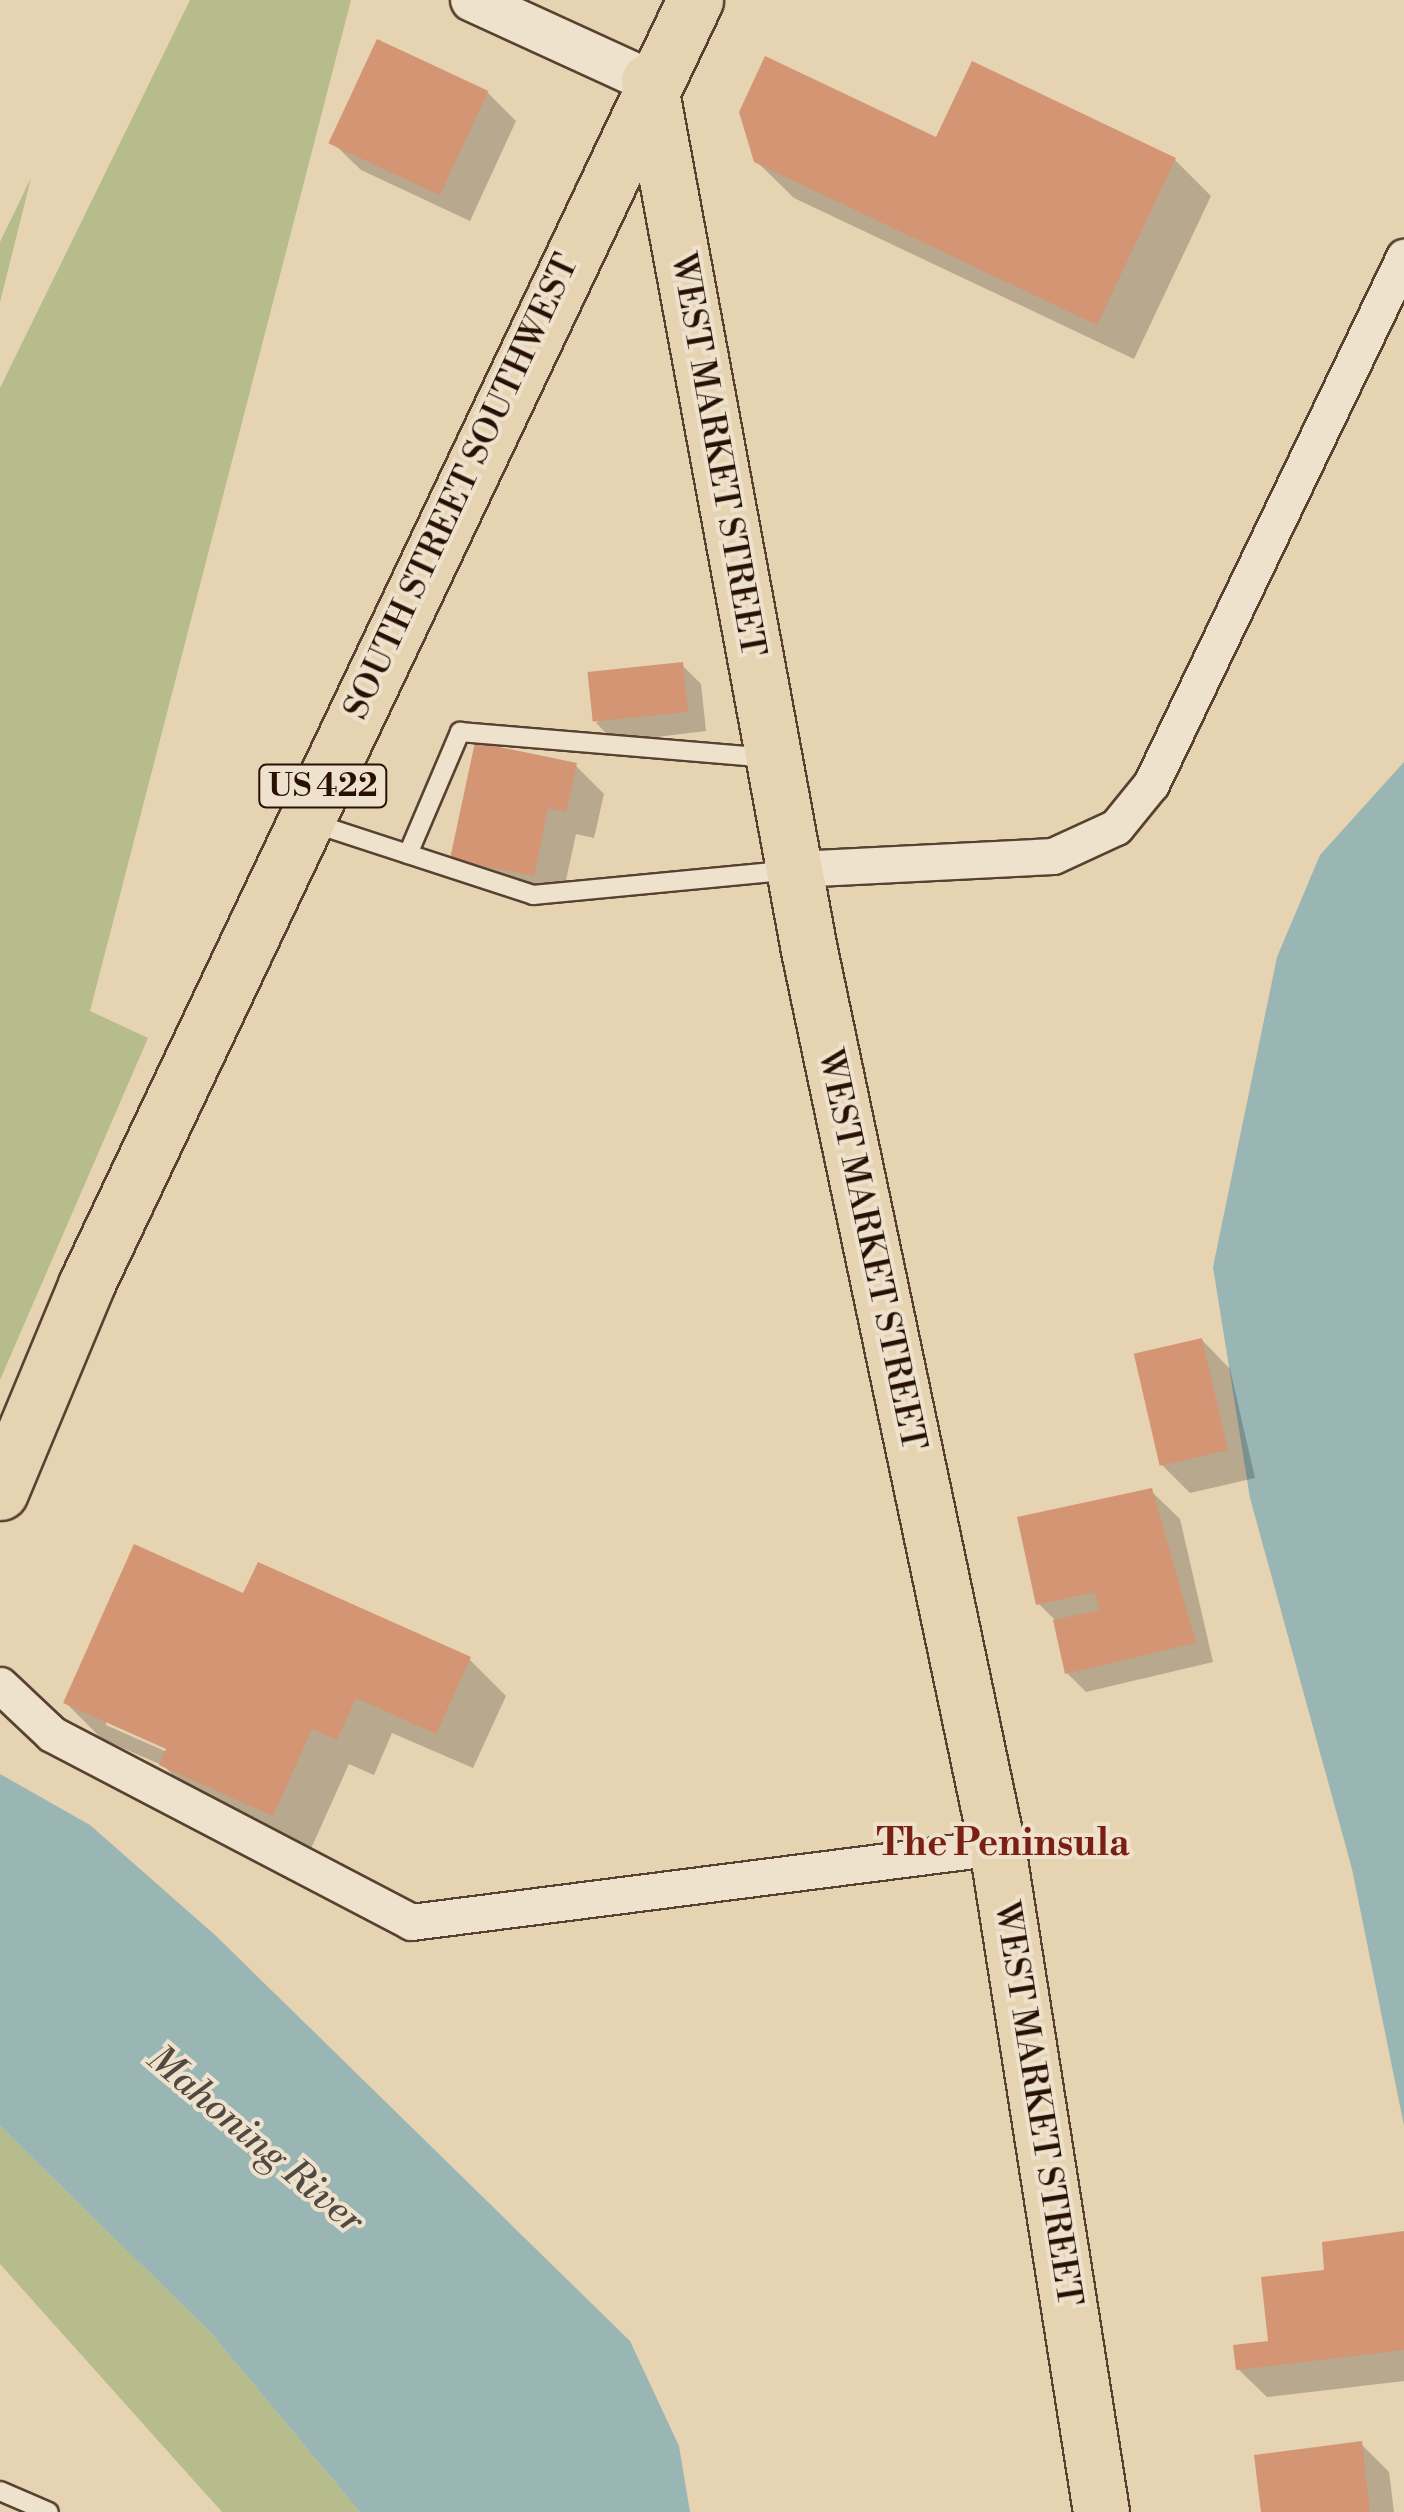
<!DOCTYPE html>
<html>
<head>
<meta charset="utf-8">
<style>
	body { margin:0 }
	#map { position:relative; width:1404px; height:2512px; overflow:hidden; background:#e6d3b2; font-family:"Libre Bodoni",serif }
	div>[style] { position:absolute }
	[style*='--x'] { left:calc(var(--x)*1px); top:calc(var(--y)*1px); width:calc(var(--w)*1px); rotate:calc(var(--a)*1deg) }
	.green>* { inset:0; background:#b6bc8b }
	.water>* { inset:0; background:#99b6b4 }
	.shadow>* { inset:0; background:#0003 }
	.building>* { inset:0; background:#d49574; transform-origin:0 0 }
	.roads { filter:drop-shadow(2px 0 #584130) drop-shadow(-2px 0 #584130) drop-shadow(0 2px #584130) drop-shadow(0 -2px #584130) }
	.service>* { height:18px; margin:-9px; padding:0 9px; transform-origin:9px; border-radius:9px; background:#efe2cd }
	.minor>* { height:35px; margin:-17.5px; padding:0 17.5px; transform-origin:17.5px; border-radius:17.5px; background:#efe2cd }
	.tertiary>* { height:42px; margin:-21px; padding:0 21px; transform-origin:21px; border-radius:21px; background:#efe2cd }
	.primary>* { height:55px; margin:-27.5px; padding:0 27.5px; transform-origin:27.5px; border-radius:27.5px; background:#e6d3b2 }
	span { translate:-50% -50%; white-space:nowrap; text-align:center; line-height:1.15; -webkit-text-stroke:8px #efe2cd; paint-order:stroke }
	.shield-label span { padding:2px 8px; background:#efe2cd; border:2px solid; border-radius:8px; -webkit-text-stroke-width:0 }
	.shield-label { font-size:32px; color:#281005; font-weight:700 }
	.street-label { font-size:35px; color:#281005 }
	.neighbourhood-label { font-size:38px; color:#7a1f14; font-weight:700 }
	.water-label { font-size:38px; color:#504a42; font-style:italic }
</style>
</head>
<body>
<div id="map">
	<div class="green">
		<i style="clip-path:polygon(190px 0,351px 0,90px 1011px,148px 1038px,0 1380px,0 388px)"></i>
		<i style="clip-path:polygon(31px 178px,0 302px,0 242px)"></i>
		<i style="clip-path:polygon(0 2126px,211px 2333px,360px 2512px,222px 2512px,0 2264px)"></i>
	</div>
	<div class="water">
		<i style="clip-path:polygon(1404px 762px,1404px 2126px,1352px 1869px,1250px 1498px,1213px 1267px,1277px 957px,1320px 855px)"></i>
		<i style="clip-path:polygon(0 1774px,90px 1825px,215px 1935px,630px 2341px,679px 2446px,690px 2512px,360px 2512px,211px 2333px,0 2126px)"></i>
	</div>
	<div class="shadow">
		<i style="clip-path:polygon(488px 93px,516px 121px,470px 221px,361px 170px,332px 142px)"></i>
		<i style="clip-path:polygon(937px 140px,1175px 160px,1211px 196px,1134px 359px,794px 198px,756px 161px)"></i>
		<i style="clip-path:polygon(682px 665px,701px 684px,706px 731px,615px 742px,596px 723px)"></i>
		<i style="clip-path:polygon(576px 766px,604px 794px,594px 838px,576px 834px,561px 903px,481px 886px,453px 858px)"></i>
		<i style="clip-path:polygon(1202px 1340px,1230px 1369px,1255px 1478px,1190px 1493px,1162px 1465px)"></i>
		<i style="clip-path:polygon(1151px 1491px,1180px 1519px,1213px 1662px,1086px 1692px,1067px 1673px,1055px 1620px,1038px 1603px)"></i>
		<i style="clip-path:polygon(evenodd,244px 1596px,469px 1659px,506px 1696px,473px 1768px,392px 1733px,374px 1775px,349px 1764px,310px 1851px,198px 1801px,164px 1766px,102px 1739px,66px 1703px,244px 1596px,106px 1720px,178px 1752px,176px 1756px,106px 1725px,106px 1720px)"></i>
		<i style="clip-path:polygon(1404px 2234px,1404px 2381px,1267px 2397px,1238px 2369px)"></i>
		<i style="clip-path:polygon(1361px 2444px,1389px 2472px,1394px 2512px,1264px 2512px)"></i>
	</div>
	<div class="building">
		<i style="left:377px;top:39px;width:123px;height:115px;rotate:25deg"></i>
		<i style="clip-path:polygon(765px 56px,936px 137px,972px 61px,1176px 158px,1097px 325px,754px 162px,739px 112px)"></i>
		<i style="left:683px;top:662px;width:50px;height:96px;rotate:84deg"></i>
		<i style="clip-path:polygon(475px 742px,577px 763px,566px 812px,548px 808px,534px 876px,450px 859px)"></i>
		<i style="left:1202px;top:1338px;width:115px;height:70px;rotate:77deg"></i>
		<i style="clip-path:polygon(1152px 1488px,1196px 1643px,1065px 1674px,1053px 1620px,1099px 1610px,1095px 1592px,1036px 1605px,1017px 1517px)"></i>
		<i style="clip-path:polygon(134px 1544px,243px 1593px,258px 1562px,471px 1657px,436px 1734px,356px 1698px,337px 1740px,312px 1729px,273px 1816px,159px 1765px,166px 1749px,63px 1703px)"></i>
		<i style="clip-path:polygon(1404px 2231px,1404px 2350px,1236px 2370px,1233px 2345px,1268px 2341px,1261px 2277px,1324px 2270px,1322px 2242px)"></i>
		<i style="clip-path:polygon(1362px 2441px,1370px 2512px,1261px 2512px,1254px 2455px)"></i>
	</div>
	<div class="roads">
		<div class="service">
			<i style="--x:310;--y:822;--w:235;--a:18.1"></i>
			<i style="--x:533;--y:895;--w:259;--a:-5.5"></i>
			<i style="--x:408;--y:854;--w:133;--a:-66.9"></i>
			<i style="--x:460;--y:732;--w:308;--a:4.8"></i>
			<i style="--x:0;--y:2491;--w:53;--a:23.2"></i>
		</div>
		<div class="minor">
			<i style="--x:796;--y:869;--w:257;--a:-2.9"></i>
			<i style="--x:1053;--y:856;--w:69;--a:-24.7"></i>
			<i style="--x:1116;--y:827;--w:55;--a:-50.9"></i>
			<i style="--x:1151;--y:784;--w:585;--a:-64.36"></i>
			<i style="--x:0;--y:1685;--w:71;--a:43.3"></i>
			<i style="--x:52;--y:1734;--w:405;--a:27.6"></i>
			<i style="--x:411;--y:1922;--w:591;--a:-7.29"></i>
		</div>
		<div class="tertiary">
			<i style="--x:472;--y:0;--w:195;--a:24.6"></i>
		</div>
		<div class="primary">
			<i style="--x:649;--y:81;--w:884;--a:79.57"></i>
			<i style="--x:809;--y:950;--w:916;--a:78.16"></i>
			<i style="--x:997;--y:1847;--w:673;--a:81.11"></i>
			<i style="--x:0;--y:1492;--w:224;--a:-67.4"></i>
			<i style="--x:86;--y:1285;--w:1422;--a:-64.64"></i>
		</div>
	</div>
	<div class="shield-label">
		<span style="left:323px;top:786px">US 422</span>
	</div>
	<div class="street-label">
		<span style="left:717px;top:455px;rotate:80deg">WEST MARKET STREET</span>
		<span style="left:462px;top:487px;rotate:-65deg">SOUTH STREET SOUTHWEST</span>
		<span style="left:871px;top:1250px;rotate:78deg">WEST MARKET STREET</span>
		<span style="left:1037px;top:2104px;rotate:81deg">WEST MARKET STREET</span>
	</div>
	<div class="neighbourhood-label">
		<span style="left:1003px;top:1844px">The Peninsula</span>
	</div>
	<div class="water-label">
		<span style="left:255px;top:2140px;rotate:40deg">Mahoning River</span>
	</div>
</div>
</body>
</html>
